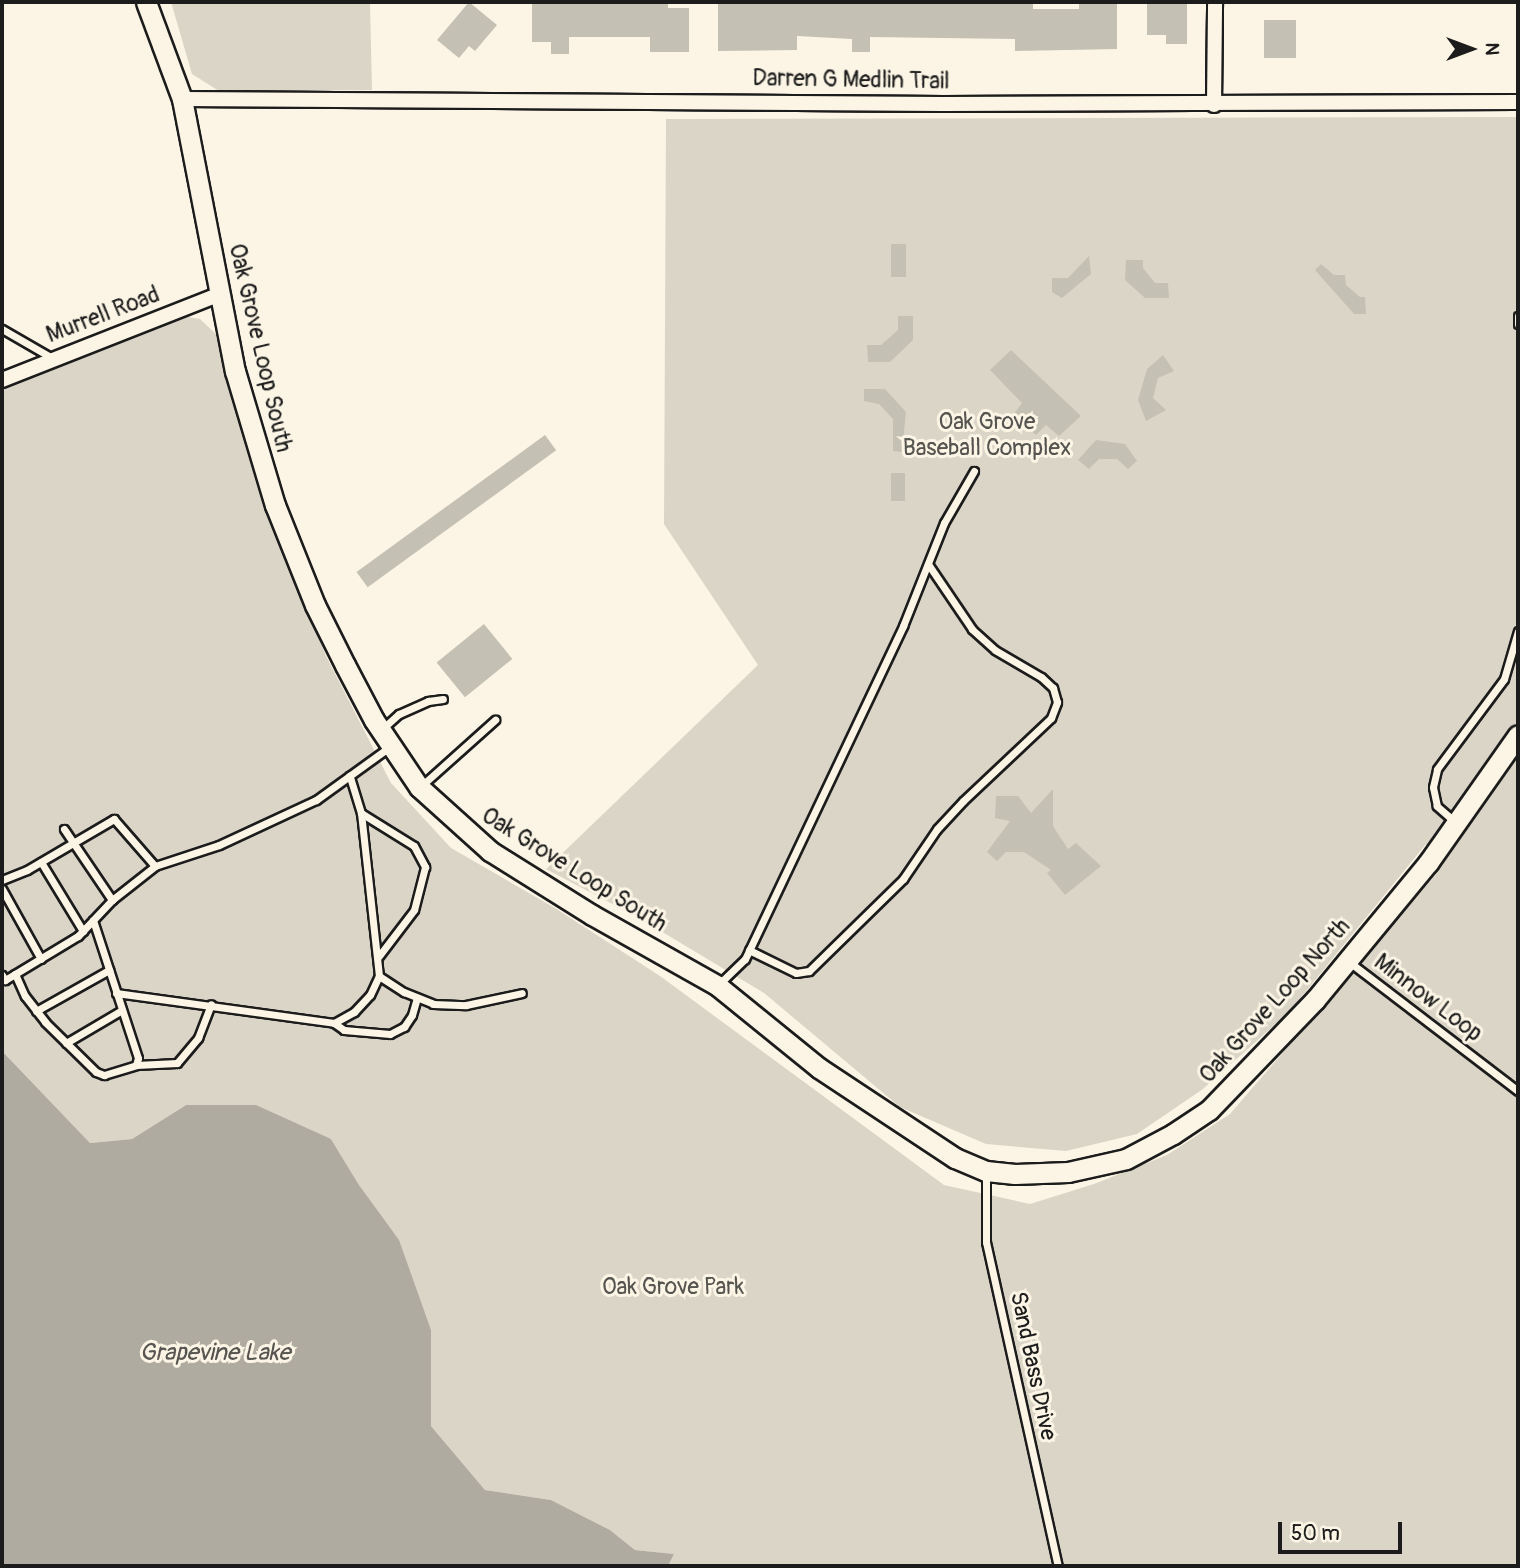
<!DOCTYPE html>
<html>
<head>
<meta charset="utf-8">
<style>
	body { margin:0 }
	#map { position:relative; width:1520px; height:1568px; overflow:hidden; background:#fcf5e5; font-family:Pangolin,sans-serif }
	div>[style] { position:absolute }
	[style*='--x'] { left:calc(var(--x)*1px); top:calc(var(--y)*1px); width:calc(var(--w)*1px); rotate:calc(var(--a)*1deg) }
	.green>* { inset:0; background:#dbd5c8 }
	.water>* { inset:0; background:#b0aba1 }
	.building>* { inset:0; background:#c4c0b3; transform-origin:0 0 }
	.roads { filter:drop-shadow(2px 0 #1c1c1c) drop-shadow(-2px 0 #1c1c1c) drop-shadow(0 2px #1c1c1c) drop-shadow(0 -2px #1c1c1c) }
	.lane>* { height:7px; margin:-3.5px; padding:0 3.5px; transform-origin:3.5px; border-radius:3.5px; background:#fcf5e5 }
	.street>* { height:14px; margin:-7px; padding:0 7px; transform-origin:7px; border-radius:7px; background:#fcf5e5 }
	.secondary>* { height:19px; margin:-9.5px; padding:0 9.5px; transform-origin:9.5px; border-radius:9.5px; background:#fcf5e5 }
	span { translate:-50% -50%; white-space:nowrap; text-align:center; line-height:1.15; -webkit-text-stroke:6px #fcf5e5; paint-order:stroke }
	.street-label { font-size:23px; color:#1c1c1c }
	.park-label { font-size:23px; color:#555450 }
	.water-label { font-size:24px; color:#575551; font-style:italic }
	.frame { position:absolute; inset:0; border:4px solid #1c1c1c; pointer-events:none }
	.north { position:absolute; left:1436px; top:14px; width:70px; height:70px; -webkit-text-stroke:5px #fcf5e5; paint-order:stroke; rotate:90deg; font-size:19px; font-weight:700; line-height:28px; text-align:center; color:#1c1c1c }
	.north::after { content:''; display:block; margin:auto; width:24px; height:32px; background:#1c1c1c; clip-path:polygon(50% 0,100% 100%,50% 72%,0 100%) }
	.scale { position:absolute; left:1278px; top:1522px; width:124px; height:32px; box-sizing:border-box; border:4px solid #1c1c1c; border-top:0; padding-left:9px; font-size:21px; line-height:24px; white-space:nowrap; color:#1c1c1c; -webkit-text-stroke:5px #fcf5e5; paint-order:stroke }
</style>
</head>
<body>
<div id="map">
	<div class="green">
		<i style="clip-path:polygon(171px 2px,370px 2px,372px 90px,219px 91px,192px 74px)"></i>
		<i style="clip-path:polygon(1518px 117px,1518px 1566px,668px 1566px,674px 1554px,635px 1550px,610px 1530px,551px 1500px,485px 1490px,431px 1426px,431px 1330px,359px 1185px,331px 1139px,186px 1105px,132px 1139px,90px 1143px,2px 1051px,2px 389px,173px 320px,188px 317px,200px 319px,217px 335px,249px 456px,326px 656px,391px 783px,451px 848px,555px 908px,660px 976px,944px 1185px,1030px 1204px,1094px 1184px,1167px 1155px,1230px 1114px,1439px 871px,1426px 844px,1289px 1012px,1203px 1089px,1137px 1134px,1066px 1151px,986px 1144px,900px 1107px,764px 993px,639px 918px,546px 869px,758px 665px,664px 524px,666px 119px)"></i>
	</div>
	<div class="water">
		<i style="clip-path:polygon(2px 1051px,90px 1143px,132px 1139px,186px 1105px,256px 1105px,331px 1139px,359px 1185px,399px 1240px,431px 1330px,431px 1426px,485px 1490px,551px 1500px,610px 1530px,635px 1550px,674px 1554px,668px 1566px,2px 1566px)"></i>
	</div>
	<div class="building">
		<i style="clip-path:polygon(469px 2px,497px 25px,475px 51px,469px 46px,459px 58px,437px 40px)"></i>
		<i style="clip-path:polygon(532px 2px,668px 2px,668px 8px,689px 8px,689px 52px,650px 52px,650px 37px,569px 37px,569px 54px,551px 54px,551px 42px,532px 42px)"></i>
		<i style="clip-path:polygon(718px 2px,1033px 2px,1033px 9px,1079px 9px,1079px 2px,1117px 2px,1117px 49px,1015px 51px,1015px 39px,870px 37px,870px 52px,852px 52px,852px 39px,797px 36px,797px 50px,718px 51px)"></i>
		<i style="clip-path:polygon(1147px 2px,1187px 2px,1187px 44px,1166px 44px,1166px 35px,1147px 35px)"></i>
		<i style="left:1264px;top:20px;width:32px;height:38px"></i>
		<i style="left:891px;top:244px;width:15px;height:33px"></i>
		<i style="clip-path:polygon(1089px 256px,1091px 274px,1062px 298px,1052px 292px,1052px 278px,1068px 278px)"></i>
		<i style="clip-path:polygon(1126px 260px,1143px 260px,1143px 268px,1155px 283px,1168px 283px,1169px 298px,1145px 298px,1125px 280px)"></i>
		<i style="clip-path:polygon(1321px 264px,1334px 275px,1345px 275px,1346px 285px,1360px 297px,1365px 297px,1366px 314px,1354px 314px,1315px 270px)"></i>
		<i style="clip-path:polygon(898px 316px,913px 316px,913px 340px,890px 362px,868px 362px,867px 345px,881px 345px,898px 330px)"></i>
		<i style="clip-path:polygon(1011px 350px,1081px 416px,1059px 436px,1046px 425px,1036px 435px,1014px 414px,1022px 403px,990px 370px)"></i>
		<i style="clip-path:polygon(1163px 355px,1174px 371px,1158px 378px,1153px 398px,1166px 410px,1146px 421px,1138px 400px,1147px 369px)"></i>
		<i style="clip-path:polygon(864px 389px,885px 389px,906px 412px,902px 452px,893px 451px,893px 419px,879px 404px,864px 401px)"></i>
		<i style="left:545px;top:435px;width:19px;height:233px;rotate:54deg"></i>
		<i style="clip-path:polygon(1096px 440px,1125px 444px,1137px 461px,1128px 469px,1117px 459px,1099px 459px,1089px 469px,1078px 460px)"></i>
		<i style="left:905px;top:473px;width:28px;height:14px;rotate:90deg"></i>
		<i style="left:484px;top:624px;width:45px;height:61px;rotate:51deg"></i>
		<i style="clip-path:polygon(1053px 789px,1053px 826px,1068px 849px,1076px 843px,1101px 866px,1065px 895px,1047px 873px,1051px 870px,1024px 852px,1006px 852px,997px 861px,987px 852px,1010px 821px,995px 818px,996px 796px,1018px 796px,1031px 813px)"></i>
	</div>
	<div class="roads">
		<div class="lane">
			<i style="--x:1518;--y:316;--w:8;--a:90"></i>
			<i style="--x:2;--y:329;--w:58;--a:30.1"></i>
			<i style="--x:381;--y:730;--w:24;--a:-42"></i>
			<i style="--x:399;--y:714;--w:32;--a:-24"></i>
			<i style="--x:428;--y:701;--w:15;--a:-8"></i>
			<i style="--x:420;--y:787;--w:101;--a:-41.8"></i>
			<i style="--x:361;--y:813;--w:62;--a:31.9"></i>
			<i style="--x:414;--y:846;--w:24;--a:62"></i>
			<i style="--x:425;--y:867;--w:44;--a:104.3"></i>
			<i style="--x:414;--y:910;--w:58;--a:127.3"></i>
			<i style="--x:1454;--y:821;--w:23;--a:-139"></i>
			<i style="--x:1437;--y:806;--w:19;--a:-102"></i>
			<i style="--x:1433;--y:787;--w:18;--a:-77"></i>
			<i style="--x:1437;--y:769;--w:112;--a:-53.3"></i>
			<i style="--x:1504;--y:679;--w:50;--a:-73.7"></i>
			<i style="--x:64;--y:829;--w:86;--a:55.9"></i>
			<i style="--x:112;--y:900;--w:55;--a:-38.3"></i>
			<i style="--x:155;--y:866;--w:67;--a:-18.2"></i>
			<i style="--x:219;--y:845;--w:107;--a:-24.9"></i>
			<i style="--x:316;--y:800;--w:92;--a:-35.8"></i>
			<i style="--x:41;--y:862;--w:81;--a:58.7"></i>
			<i style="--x:2;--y:880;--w:27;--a:-22"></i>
			<i style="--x:27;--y:870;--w:101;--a:-30.4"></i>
			<i style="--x:114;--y:819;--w:62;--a:48.9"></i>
			<i style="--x:2;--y:889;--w:80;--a:60.9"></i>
			<i style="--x:749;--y:950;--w:52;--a:26.1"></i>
			<i style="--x:796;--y:973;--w:13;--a:-9"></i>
			<i style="--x:809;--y:971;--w:132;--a:-44.4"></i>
			<i style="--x:903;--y:879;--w:60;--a:-55.8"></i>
			<i style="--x:937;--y:829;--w:38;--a:-47"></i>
			<i style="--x:963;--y:801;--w:121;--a:-43.3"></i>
			<i style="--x:1051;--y:718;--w:17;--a:-69"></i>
			<i style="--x:1057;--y:702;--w:15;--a:-106"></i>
			<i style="--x:1053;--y:688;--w:16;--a:-137"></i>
			<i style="--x:1041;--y:677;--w:53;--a:-149.6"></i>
			<i style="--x:995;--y:650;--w:31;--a:-138"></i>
			<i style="--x:972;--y:629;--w:78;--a:-124.1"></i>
			<i style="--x:1348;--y:961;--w:214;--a:37.4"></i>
			<i style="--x:15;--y:974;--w:24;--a:66"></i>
			<i style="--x:25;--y:996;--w:33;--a:52"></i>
			<i style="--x:45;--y:1022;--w:71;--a:44.4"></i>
			<i style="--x:96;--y:1072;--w:9;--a:21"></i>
			<i style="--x:104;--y:1075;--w:34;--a:-17"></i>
			<i style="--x:136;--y:1065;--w:7;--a:-74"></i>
			<i style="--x:138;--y:1058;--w:145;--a:-108.1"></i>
			<i style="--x:2;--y:975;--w:6;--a:59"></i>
			<i style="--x:5;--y:980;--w:85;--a:-31.1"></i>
			<i style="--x:78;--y:936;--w:50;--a:-46.6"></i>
			<i style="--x:379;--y:976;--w:30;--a:33"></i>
			<i style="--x:404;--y:992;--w:31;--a:22"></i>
			<i style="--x:433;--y:1004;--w:33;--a:2"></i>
			<i style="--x:466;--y:1005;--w:57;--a:-12.1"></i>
			<i style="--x:718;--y:985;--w:37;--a:-44"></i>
			<i style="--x:745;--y:959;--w:369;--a:-64.6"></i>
			<i style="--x:903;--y:626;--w:111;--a:-68.3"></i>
			<i style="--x:944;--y:523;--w:60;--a:-60"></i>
			<i style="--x:116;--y:993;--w:220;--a:7.8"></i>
			<i style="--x:334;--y:1023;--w:23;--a:-29"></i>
			<i style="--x:354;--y:1012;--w:23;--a:-47"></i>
			<i style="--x:370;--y:995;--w:21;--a:-65"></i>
			<i style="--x:379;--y:976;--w:164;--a:-96.3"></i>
			<i style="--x:361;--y:813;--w:39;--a:-107"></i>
			<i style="--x:36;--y:1011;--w:84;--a:-29.3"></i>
			<i style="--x:334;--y:1023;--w:12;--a:35"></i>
			<i style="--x:344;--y:1030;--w:46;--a:5"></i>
			<i style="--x:390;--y:1034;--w:16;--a:-27"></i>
			<i style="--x:404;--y:1027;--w:14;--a:-56"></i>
			<i style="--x:412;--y:1015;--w:18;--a:-74"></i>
			<i style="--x:66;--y:1043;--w:65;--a:-30.5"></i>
			<i style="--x:136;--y:1065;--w:41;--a:-2.8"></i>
			<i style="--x:177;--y:1063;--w:33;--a:-50"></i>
			<i style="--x:198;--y:1038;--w:36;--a:-69"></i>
			<i style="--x:986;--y:1172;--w:70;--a:90"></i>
			<i style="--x:986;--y:1242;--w:332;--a:77.5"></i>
		</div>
		<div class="street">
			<i style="--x:182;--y:99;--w:761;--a:0.38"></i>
			<i style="--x:943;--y:104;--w:575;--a:-0.2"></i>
			<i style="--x:1214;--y:105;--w:103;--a:-89.4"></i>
			<i style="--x:2;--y:380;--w:234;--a:-21.5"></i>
		</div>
		<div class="secondary">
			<i style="--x:146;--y:2;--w:103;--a:69.6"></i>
			<i style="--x:182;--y:99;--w:277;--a:79"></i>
			<i style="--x:235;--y:371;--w:140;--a:73.4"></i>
			<i style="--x:275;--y:505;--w:108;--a:68.2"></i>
			<i style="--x:315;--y:605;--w:67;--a:63.4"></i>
			<i style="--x:345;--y:665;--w:62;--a:62.2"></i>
			<i style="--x:374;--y:720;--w:81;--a:56.1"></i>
			<i style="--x:419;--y:787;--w:96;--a:42"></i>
			<i style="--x:490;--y:851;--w:120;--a:32.1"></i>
			<i style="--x:592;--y:915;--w:145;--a:29.4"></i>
			<i style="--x:718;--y:986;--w:130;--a:39.1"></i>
			<i style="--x:819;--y:1068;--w:163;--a:33.5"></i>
			<i style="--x:955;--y:1158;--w:34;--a:23"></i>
			<i style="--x:986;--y:1171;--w:29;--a:6"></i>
			<i style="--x:1015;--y:1174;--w:53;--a:-2.2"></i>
			<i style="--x:1068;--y:1172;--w:59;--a:-12.6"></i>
			<i style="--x:1126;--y:1159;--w:53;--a:-28"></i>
			<i style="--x:1173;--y:1134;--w:43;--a:-33.7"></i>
			<i style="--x:1209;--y:1110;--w:153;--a:-46.1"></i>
			<i style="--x:1315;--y:1000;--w:178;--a:-50.5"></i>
			<i style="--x:1428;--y:863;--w:156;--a:-54.9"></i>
		</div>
	</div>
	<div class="street-label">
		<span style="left:851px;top:80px;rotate:1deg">Darren G Medlin Trail</span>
		<span style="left:103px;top:315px;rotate:-21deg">Murrell Road</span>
		<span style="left:260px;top:348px;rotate:77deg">Oak Grove Loop South</span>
		<span style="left:574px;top:870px;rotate:32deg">Oak Grove Loop South</span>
		<span style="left:1428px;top:998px;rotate:37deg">Minnow Loop</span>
		<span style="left:1275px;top:1001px;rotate:-48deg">Oak Grove Loop North</span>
		<span style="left:1033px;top:1366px;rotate:78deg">Sand Bass Drive</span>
	</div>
	<div class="park-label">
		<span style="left:987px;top:435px">Oak Grove<br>Baseball Complex</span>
		<span style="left:673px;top:1287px">Oak Grove Park</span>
	</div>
	<div class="water-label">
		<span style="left:215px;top:1353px">Grapevine Lake</span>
	</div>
	<div class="frame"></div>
	<div class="north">N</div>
	<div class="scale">50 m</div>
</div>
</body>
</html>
